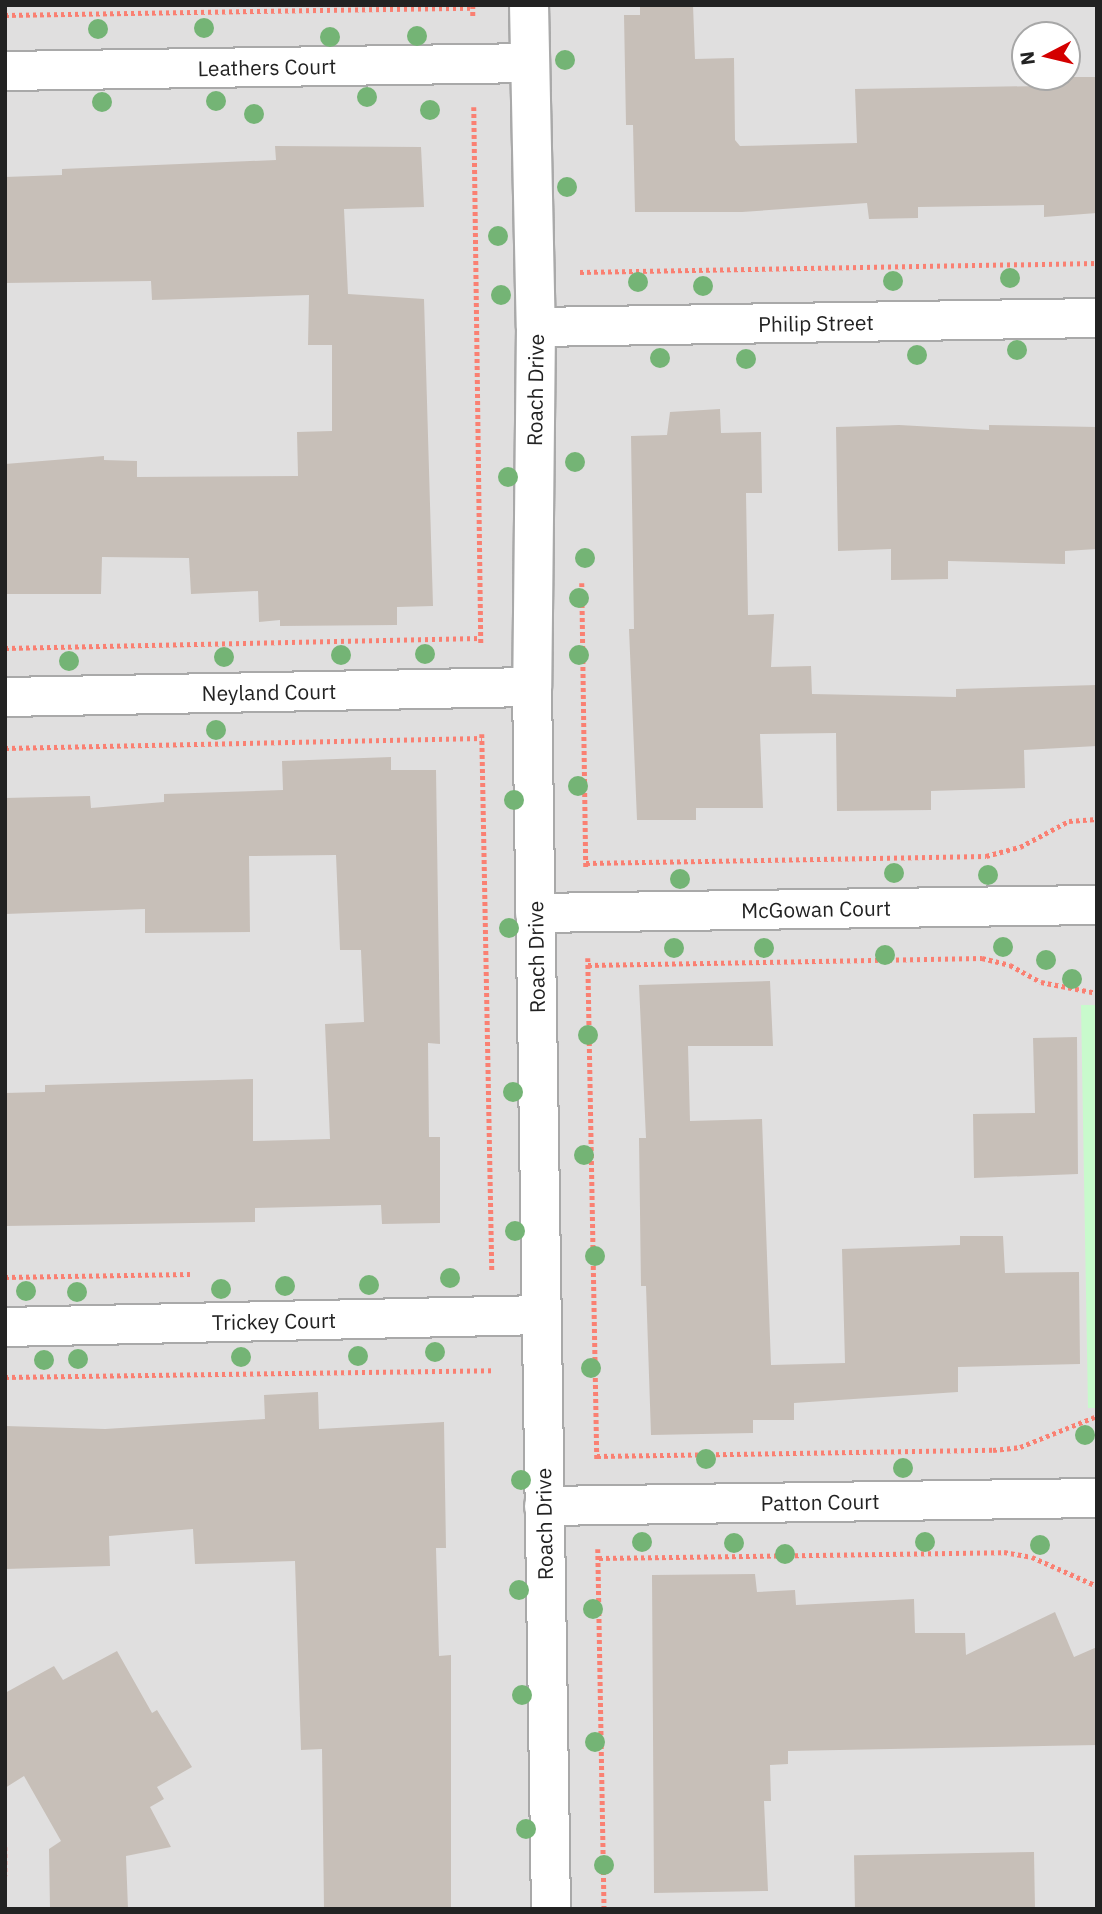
<!DOCTYPE html>
<html>
<head>
<meta charset="utf-8">
<style>
	body { margin:0 }
	#map { position:relative; width:1102px; height:1914px; overflow:hidden; background:#f2efe9; font-family:"IBM Plex Sans",sans-serif }
	div>[style] { position:absolute }
	[style*='--x'] { left:calc(var(--x)*1px); top:calc(var(--y)*1px); width:calc(var(--w)*1px); rotate:calc(var(--a)*1deg) }
	.residential>* { inset:0; background:#e0dfdf }
	.park>* { inset:0; background:#c8facc }
	.building>* { inset:0; background:#c7bfb8; transform-origin:0 0 }
	.path>* { height:4.5px; margin-top:-2.25px; transform-origin:0; background:repeating-linear-gradient(90deg,#fa8072 0 3.5px,transparent 0 7px) }
	.roads { filter:drop-shadow(2px 0 #a9a9a9) drop-shadow(-2px 0 #a9a9a9) drop-shadow(0 2px #a9a9a9) drop-shadow(0 -2px #a9a9a9) }
	.minor>* { height:38px; margin:-19px; padding:0 19px; transform-origin:19px; border-radius:19px; background:#fff }
	.trees>* { width:20px; height:20px; margin:-10px; border-radius:50%; background:#74b475 }
	span { translate:-50% -50%; white-space:nowrap; text-align:center; line-height:1.15; -webkit-text-stroke:5px #fff; paint-order:stroke }
	.street-label { font-size:21px; color:#222 }
	.frame { position:absolute; inset:0; border:7px solid #222; pointer-events:none }
	.north { position:absolute; left:1011px; top:21px; width:70px; height:70px; box-sizing:border-box; background:#fff; border:2px solid #a7a7a7; border-radius:50%; rotate:263deg; font-size:19px; font-weight:700; line-height:28px; text-align:center; color:#222 }
	.north::after { content:''; display:block; margin:auto; width:24px; height:32px; background:#d40000; clip-path:polygon(50% 0,100% 100%,50% 72%,0 100%) }
</style>
</head>
<body>
<div id="map">
	<div class="residential">
		<i style="clip-path:polygon(evenodd,5px 5px,1097px 5px,1097px 1909px,5px 1909px,5px 5px,1025px 35px,1067px 35px,1067px 77px,1025px 77px,1025px 35px)"></i>
	</div>
	<div class="park">
		<i style="clip-path:polygon(1081px 1005px,1097px 1005px,1097px 1408px,1088px 1408px)"></i>
	</div>
	<div class="building">
		<i style="clip-path:polygon(640px 5px,693px 5px,695px 59px,734px 58px,735px 140px,740px 146px,857px 143px,855px 89px,1041px 86px,1040px 77px,1097px 77px,1097px 213px,1044px 217px,1044px 205px,918px 207px,918px 218px,869px 219px,867px 203px,742px 212px,635px 212px,633px 125px,626px 125px,624px 15px,640px 15px)"></i>
		<i style="clip-path:polygon(275px 146px,421px 147px,424px 207px,344px 209px,348px 294px,424px 299px,433px 606px,397px 607px,397px 625px,280px 626px,280px 620px,259px 622px,258px 591px,191px 594px,189px 558px,102px 557px,101px 594px,5px 594px,5px 464px,104px 456px,104px 460px,137px 461px,137px 477px,298px 476px,297px 432px,332px 431px,332px 345px,308px 345px,309px 295px,152px 300px,151px 281px,5px 283px,5px 177px,62px 175px,62px 169px,276px 160px)"></i>
		<i style="clip-path:polygon(720px 409px,721px 433px,761px 432px,762px 493px,746px 493px,748px 615px,774px 614px,771px 667px,811px 666px,812px 694px,956px 697px,956px 689px,1097px 685px,1097px 746px,1024px 750px,1025px 788px,931px 791px,931px 810px,837px 811px,836px 733px,760px 734px,763px 808px,696px 808px,696px 820px,637px 820px,629px 629px,634px 629px,631px 436px,667px 435px,670px 412px)"></i>
		<i style="clip-path:polygon(899px 425px,989px 430px,989px 425px,1097px 427px,1097px 549px,1065px 551px,1065px 564px,948px 561px,948px 579px,891px 580px,891px 549px,838px 551px,836px 427px)"></i>
		<i style="clip-path:polygon(391px 757px,391px 770px,436px 770px,440px 1044px,428px 1043px,429px 1137px,440px 1137px,440px 1223px,382px 1224px,381px 1205px,255px 1208px,255px 1222px,5px 1226px,5px 1093px,45px 1092px,45px 1085px,253px 1079px,253px 1141px,330px 1139px,325px 1024px,364px 1022px,361px 950px,340px 950px,336px 855px,249px 856px,250px 932px,145px 933px,145px 909px,5px 914px,5px 798px,90px 796px,91px 808px,164px 802px,164px 794px,283px 790px,282px 761px)"></i>
		<i style="clip-path:polygon(770px 981px,773px 1046px,688px 1046px,690px 1121px,762px 1119px,771px 1365px,845px 1363px,842px 1249px,960px 1245px,960px 1236px,1003px 1236px,1005px 1273px,1079px 1272px,1080px 1364px,958px 1367px,958px 1392px,794px 1403px,794px 1420px,753px 1420px,753px 1433px,651px 1435px,646px 1286px,641px 1286px,639px 1138px,646px 1138px,639px 985px)"></i>
		<i style="clip-path:polygon(1077px 1037px,1078px 1174px,974px 1178px,973px 1114px,1035px 1113px,1033px 1038px)"></i>
		<i style="clip-path:polygon(318px 1392px,319px 1429px,444px 1422px,446px 1548px,436px 1548px,439px 1656px,451px 1655px,451px 1909px,324px 1909px,322px 1749px,301px 1750px,295px 1561px,195px 1564px,193px 1529px,109px 1536px,110px 1566px,5px 1569px,5px 1426px,105px 1429px,265px 1419px,264px 1395px)"></i>
		<i style="clip-path:polygon(755px 1574px,757px 1592px,795px 1590px,796px 1605px,914px 1599px,915px 1633px,965px 1633px,966px 1655px,1055px 1612px,1074px 1657px,1097px 1647px,1097px 1745px,788px 1751px,788px 1764px,770px 1765px,771px 1801px,764px 1801px,768px 1891px,654px 1893px,652px 1575px)"></i>
		<i style="clip-path:polygon(117px 1651px,152px 1713px,157px 1710px,192px 1767px,157px 1787px,164px 1799px,150px 1807px,171px 1847px,126px 1856px,128px 1909px,50px 1909px,49px 1849px,61px 1841px,24px 1776px,5px 1788px,5px 1693px,54px 1666px,63px 1680px)"></i>
		<i style="left:1034px;top:1852px;width:57px;height:180px;rotate:89deg"></i>
	</div>
	<div class="path">
		<i style="--x:473;--y:5;--w:13;--a:90"></i>
		<i style="--x:5;--y:15;--w:468;--a:-0.9"></i>
		<i style="--x:474;--y:107;--w:538;--a:89.25"></i>
		<i style="--x:580;--y:272;--w:517;--a:-1"></i>
		<i style="--x:582;--y:583;--w:286;--a:89.2"></i>
		<i style="--x:5;--y:648;--w:475;--a:-1.2"></i>
		<i style="--x:482;--y:734;--w:537;--a:88.93"></i>
		<i style="--x:5;--y:748;--w:477;--a:-1.2"></i>
		<i style="--x:586;--y:863;--w:400;--a:-1"></i>
		<i style="--x:986;--y:856;--w:35;--a:-15"></i>
		<i style="--x:1020;--y:847;--w:55;--a:-28"></i>
		<i style="--x:1069;--y:821;--w:28;--a:-4"></i>
		<i style="--x:588;--y:958;--w:502;--a:88.97"></i>
		<i style="--x:588;--y:965;--w:394;--a:-1"></i>
		<i style="--x:982;--y:958;--w:29;--a:14"></i>
		<i style="--x:1010;--y:965;--w:35;--a:29"></i>
		<i style="--x:1041;--y:982;--w:57;--a:11.1"></i>
		<i style="--x:5;--y:1277;--w:185;--a:-0.9"></i>
		<i style="--x:5;--y:1377;--w:490;--a:-0.8"></i>
		<i style="--x:597;--y:1456;--w:396;--a:-0.9"></i>
		<i style="--x:993;--y:1450;--w:27;--a:-6"></i>
		<i style="--x:1020;--y:1447;--w:83;--a:-21.9"></i>
		<i style="--x:598;--y:1549;--w:360;--a:89"></i>
		<i style="--x:599;--y:1558;--w:405;--a:-0.8"></i>
		<i style="--x:1004;--y:1552;--w:28;--a:10"></i>
		<i style="--x:1032;--y:1557;--w:71;--a:24"></i>
		<i style="--x:5;--y:1847;--w:29;--a:90"></i>
	</div>
	<div class="roads">
		<div class="minor">
			<i style="--x:529;--y:5;--w:322;--a:88.8"></i>
			<i style="--x:536;--y:327;--w:360;--a:90.6"></i>
			<i style="--x:532;--y:687;--w:1222;--a:89.11"></i>
			<i style="--x:5;--y:71;--w:525;--a:-0.87"></i>
			<i style="--x:536;--y:327;--w:561;--a:-0.92"></i>
			<i style="--x:5;--y:697;--w:527;--a:-1.09"></i>
			<i style="--x:535;--y:913;--w:561;--a:-0.82"></i>
			<i style="--x:5;--y:1327;--w:537;--a:-1.28"></i>
			<i style="--x:544;--y:1506;--w:553;--a:-0.83"></i>
		</div>
	</div>
	<div class="trees">
		<i style="left:204px;top:28px"></i>
		<i style="left:98px;top:29px"></i>
		<i style="left:417px;top:36px"></i>
		<i style="left:330px;top:37px"></i>
		<i style="left:565px;top:60px"></i>
		<i style="left:367px;top:97px"></i>
		<i style="left:216px;top:101px"></i>
		<i style="left:102px;top:102px"></i>
		<i style="left:430px;top:110px"></i>
		<i style="left:254px;top:114px"></i>
		<i style="left:567px;top:187px"></i>
		<i style="left:498px;top:236px"></i>
		<i style="left:1010px;top:278px"></i>
		<i style="left:893px;top:281px"></i>
		<i style="left:638px;top:282px"></i>
		<i style="left:703px;top:286px"></i>
		<i style="left:501px;top:295px"></i>
		<i style="left:1017px;top:350px"></i>
		<i style="left:917px;top:355px"></i>
		<i style="left:660px;top:358px"></i>
		<i style="left:746px;top:359px"></i>
		<i style="left:575px;top:462px"></i>
		<i style="left:508px;top:477px"></i>
		<i style="left:585px;top:558px"></i>
		<i style="left:579px;top:598px"></i>
		<i style="left:425px;top:654px"></i>
		<i style="left:341px;top:655px"></i>
		<i style="left:579px;top:655px"></i>
		<i style="left:224px;top:657px"></i>
		<i style="left:69px;top:661px"></i>
		<i style="left:216px;top:730px"></i>
		<i style="left:578px;top:786px"></i>
		<i style="left:514px;top:800px"></i>
		<i style="left:894px;top:873px"></i>
		<i style="left:988px;top:875px"></i>
		<i style="left:680px;top:879px"></i>
		<i style="left:509px;top:928px"></i>
		<i style="left:1003px;top:947px"></i>
		<i style="left:674px;top:948px"></i>
		<i style="left:764px;top:948px"></i>
		<i style="left:885px;top:955px"></i>
		<i style="left:1046px;top:960px"></i>
		<i style="left:1072px;top:979px"></i>
		<i style="left:588px;top:1035px"></i>
		<i style="left:513px;top:1092px"></i>
		<i style="left:584px;top:1155px"></i>
		<i style="left:515px;top:1231px"></i>
		<i style="left:595px;top:1256px"></i>
		<i style="left:450px;top:1278px"></i>
		<i style="left:369px;top:1285px"></i>
		<i style="left:285px;top:1286px"></i>
		<i style="left:221px;top:1289px"></i>
		<i style="left:26px;top:1291px"></i>
		<i style="left:77px;top:1292px"></i>
		<i style="left:435px;top:1352px"></i>
		<i style="left:358px;top:1356px"></i>
		<i style="left:241px;top:1357px"></i>
		<i style="left:78px;top:1359px"></i>
		<i style="left:44px;top:1360px"></i>
		<i style="left:591px;top:1368px"></i>
		<i style="left:1085px;top:1435px"></i>
		<i style="left:706px;top:1459px"></i>
		<i style="left:903px;top:1468px"></i>
		<i style="left:521px;top:1480px"></i>
		<i style="left:642px;top:1542px"></i>
		<i style="left:925px;top:1542px"></i>
		<i style="left:734px;top:1543px"></i>
		<i style="left:1040px;top:1545px"></i>
		<i style="left:785px;top:1554px"></i>
		<i style="left:519px;top:1590px"></i>
		<i style="left:593px;top:1609px"></i>
		<i style="left:522px;top:1695px"></i>
		<i style="left:595px;top:1742px"></i>
		<i style="left:526px;top:1829px"></i>
		<i style="left:604px;top:1865px"></i>
	</div>
	<div class="street-label">
		<span style="left:267px;top:67px;rotate:-1deg">Leathers Court</span>
		<span style="left:816px;top:323px;rotate:-1deg">Philip Street</span>
		<span style="left:535px;top:390px;rotate:-89deg">Roach Drive</span>
		<span style="left:269px;top:692px;rotate:-1deg">Neyland Court</span>
		<span style="left:816px;top:909px;rotate:-1deg">McGowan Court</span>
		<span style="left:536px;top:957px;rotate:-91deg">Roach Drive</span>
		<span style="left:274px;top:1321px;rotate:-1deg">Trickey Court</span>
		<span style="left:820px;top:1502px;rotate:-1deg">Patton Court</span>
		<span style="left:544px;top:1524px;rotate:-91deg">Roach Drive</span>
	</div>
	<div class="frame"></div>
	<div class="north">N</div>
</div>
</body>
</html>
